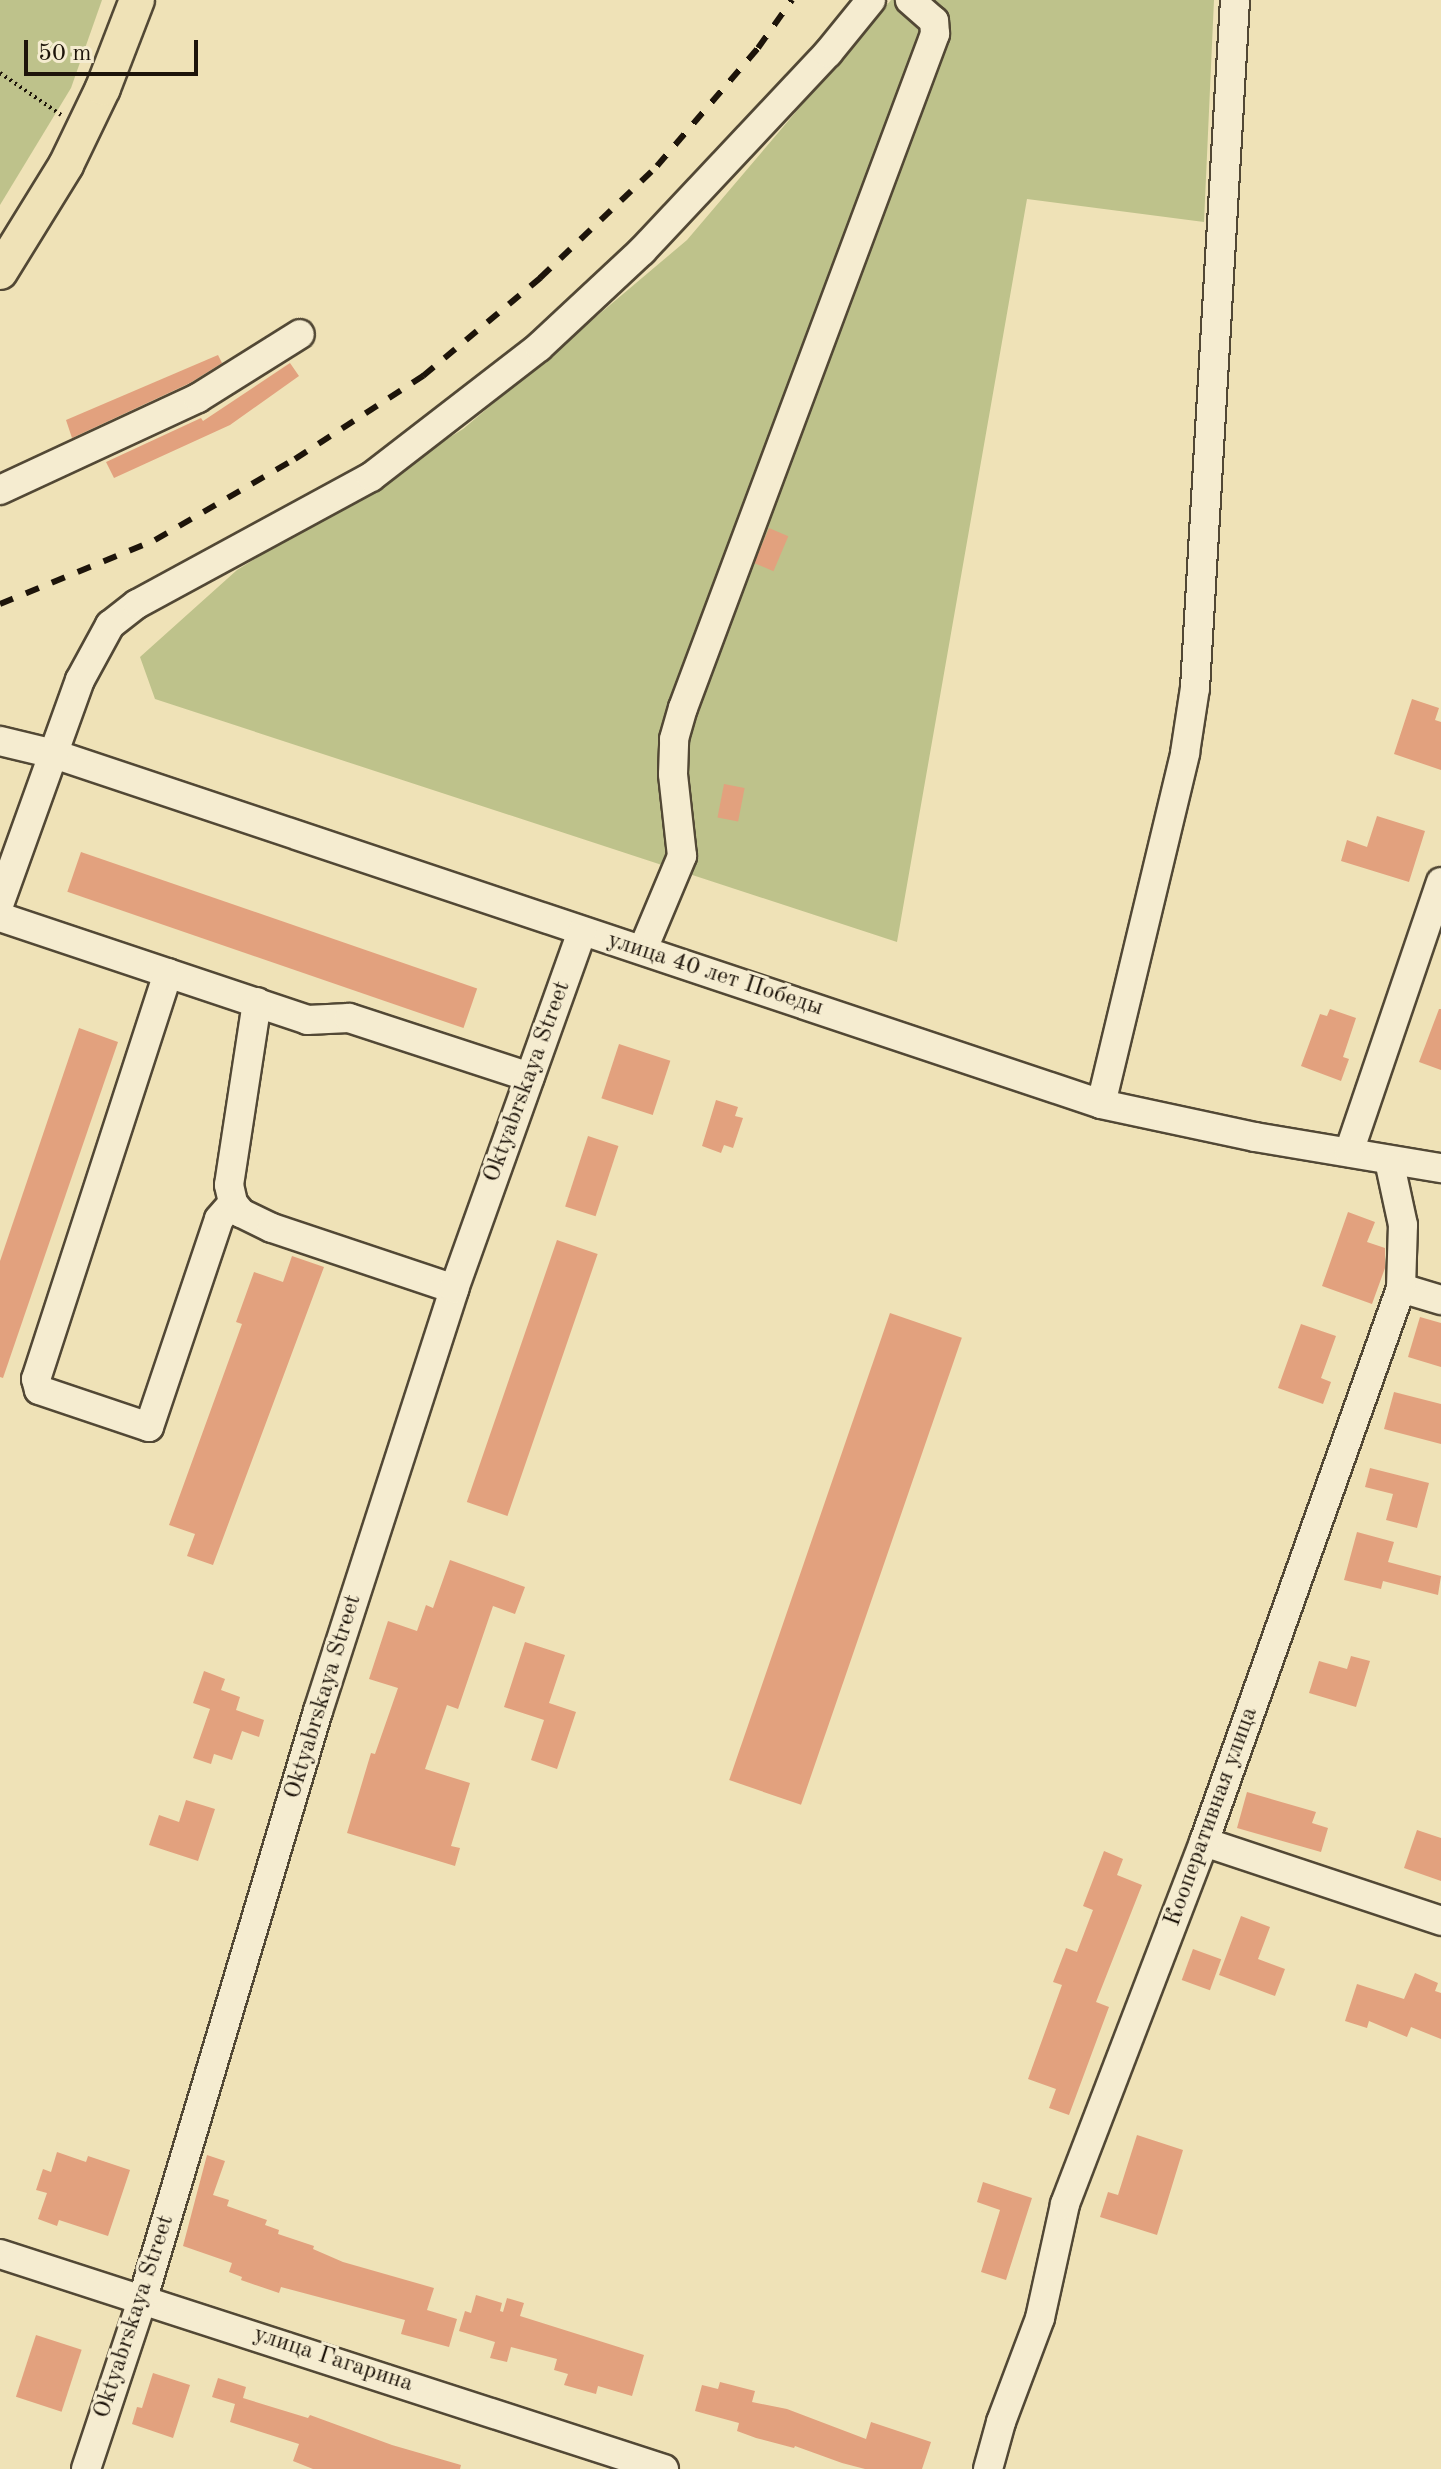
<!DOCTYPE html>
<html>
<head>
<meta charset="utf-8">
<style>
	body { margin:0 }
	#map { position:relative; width:1441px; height:2469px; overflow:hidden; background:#efe2b7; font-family:"Old Standard TT",serif }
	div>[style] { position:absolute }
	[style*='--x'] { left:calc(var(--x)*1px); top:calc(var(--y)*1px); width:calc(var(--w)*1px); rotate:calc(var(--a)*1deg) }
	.green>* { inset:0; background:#bec28b }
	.building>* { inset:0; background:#e2a17e; transform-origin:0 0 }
	.path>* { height:4px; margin-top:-2px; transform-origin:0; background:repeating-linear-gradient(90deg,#1d140a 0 2px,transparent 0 6px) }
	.roads { filter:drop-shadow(2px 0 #524835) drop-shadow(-2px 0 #524835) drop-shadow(0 2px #524835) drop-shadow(0 -2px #524835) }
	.minor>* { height:28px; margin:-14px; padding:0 14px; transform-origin:14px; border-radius:14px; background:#f5ecd0 }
	.major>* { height:34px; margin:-17px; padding:0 17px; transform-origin:17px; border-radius:17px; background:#efe2b7 }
	.rail>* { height:6px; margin-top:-3px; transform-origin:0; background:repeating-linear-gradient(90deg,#1d140a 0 14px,transparent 0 28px) }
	span { translate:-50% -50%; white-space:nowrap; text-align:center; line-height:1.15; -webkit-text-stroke:6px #f5ecd0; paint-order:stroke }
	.street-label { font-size:24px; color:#1d140a }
	.scale { position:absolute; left:24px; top:40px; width:174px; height:36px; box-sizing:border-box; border:4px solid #1d140a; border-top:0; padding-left:10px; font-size:24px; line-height:28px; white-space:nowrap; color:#1d140a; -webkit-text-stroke:6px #f5ecd0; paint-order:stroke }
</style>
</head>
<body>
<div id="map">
	<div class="green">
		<i style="clip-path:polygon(0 0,102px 0,71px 88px,0 205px)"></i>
		<i style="clip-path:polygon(891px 0,1214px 0,1204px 222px,1027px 199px,897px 942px,155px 699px,140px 657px,237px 570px,463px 429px,687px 240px)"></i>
	</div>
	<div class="building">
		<i style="clip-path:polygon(218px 355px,222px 363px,190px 383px,72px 438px,66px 420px)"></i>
		<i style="clip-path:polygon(290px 363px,299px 376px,230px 425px,114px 478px,106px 462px,201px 418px,203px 421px)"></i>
		<i style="left:769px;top:528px;width:21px;height:38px;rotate:23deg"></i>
		<i style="clip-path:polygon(1412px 699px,1439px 708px,1435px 720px,1441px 722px,1441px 770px,1394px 754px)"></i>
		<i style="left:724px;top:784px;width:21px;height:34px;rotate:11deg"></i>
		<i style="clip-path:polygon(1377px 816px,1425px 831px,1409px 882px,1341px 861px,1347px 840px,1367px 847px)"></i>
		<i style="left:81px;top:852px;width:419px;height:42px;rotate:19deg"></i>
		<i style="clip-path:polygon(1330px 1009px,1356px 1018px,1343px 1057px,1349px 1059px,1341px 1081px,1301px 1066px,1320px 1014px,1327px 1016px)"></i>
		<i style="clip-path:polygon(1439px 1009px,1441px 1009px,1441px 1070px,1419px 1062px)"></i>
		<i style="clip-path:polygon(79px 1028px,118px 1042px,3px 1378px,0 1377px,0 1261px)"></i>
		<i style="left:619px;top:1044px;width:54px;height:57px;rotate:18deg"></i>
		<i style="clip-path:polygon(716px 1100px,738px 1107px,735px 1116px,743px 1118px,733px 1148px,724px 1145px,721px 1153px,702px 1146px)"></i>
		<i style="left:588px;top:1136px;width:32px;height:74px;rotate:18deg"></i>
		<i style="clip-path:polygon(1348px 1212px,1375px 1222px,1367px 1242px,1385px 1248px,1385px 1268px,1372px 1304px,1322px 1286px)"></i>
		<i style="left:557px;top:1240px;width:43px;height:277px;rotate:19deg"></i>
		<i style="clip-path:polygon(292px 1256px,324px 1267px,213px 1565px,187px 1556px,195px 1534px,169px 1525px,242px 1324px,236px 1322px,254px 1272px,283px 1282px)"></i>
		<i style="left:890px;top:1313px;width:76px;height:494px;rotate:19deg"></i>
		<i style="clip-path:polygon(1420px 1317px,1441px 1323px,1441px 1367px,1408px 1357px)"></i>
		<i style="clip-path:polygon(1301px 1324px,1336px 1336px,1321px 1378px,1331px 1382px,1323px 1404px,1278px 1388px)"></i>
		<i style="clip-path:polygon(1394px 1392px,1441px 1404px,1441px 1444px,1384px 1429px)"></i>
		<i style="clip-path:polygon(1370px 1468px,1429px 1483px,1417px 1528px,1386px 1520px,1393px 1494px,1365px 1487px)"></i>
		<i style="clip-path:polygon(1357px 1532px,1394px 1542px,1388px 1562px,1441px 1576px,1438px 1595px,1383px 1581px,1381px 1589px,1344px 1580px)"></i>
		<i style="clip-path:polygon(450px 1560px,525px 1587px,515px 1614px,493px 1606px,458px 1709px,447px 1705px,425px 1769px,470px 1783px,451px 1846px,460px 1848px,455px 1866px,347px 1833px,371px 1753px,375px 1754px,398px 1688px,369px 1679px,388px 1621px,417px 1631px,426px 1605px,433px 1608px)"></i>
		<i style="clip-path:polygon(525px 1642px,565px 1655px,549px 1703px,576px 1712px,557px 1769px,531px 1760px,544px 1720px,504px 1707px)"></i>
		<i style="clip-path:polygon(1351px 1656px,1370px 1661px,1356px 1707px,1309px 1693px,1319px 1661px,1347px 1669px)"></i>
		<i style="clip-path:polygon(204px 1671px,225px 1679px,221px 1690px,240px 1697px,236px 1710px,264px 1720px,259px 1737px,242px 1731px,232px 1760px,214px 1754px,211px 1764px,193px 1758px,210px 1709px,193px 1703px)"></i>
		<i style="clip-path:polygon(1247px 1792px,1316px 1812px,1312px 1823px,1328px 1828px,1321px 1852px,1237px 1828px)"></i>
		<i style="clip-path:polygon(186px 1800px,215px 1809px,198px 1861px,149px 1845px,159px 1815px,179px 1822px)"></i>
		<i style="clip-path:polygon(1417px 1830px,1441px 1838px,1441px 1881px,1404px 1868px)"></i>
		<i style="clip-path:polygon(1104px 1851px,1123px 1859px,1117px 1875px,1142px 1885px,1096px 2002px,1109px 2007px,1069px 2115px,1049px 2108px,1056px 2089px,1028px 2079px,1062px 1985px,1053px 1982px,1066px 1948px,1077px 1952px,1093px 1910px,1083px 1906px)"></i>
		<i style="clip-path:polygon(1241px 1916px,1270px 1927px,1258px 1959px,1285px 1969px,1275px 1996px,1219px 1975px)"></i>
		<i style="left:1193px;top:1949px;width:30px;height:33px;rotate:20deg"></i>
		<i style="clip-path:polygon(1415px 1973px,1438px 1983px,1435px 1991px,1441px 1993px,1441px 2039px,1411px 2027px,1407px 2037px,1369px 2021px,1367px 2028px,1345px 2021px,1357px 1984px,1404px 1999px)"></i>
		<i style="clip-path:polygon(1137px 2135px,1183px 2150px,1157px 2235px,1100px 2217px,1108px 2192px,1118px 2195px)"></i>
		<i style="clip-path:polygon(57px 2152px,86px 2162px,88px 2156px,130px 2170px,108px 2236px,59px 2220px,57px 2226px,38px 2219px,47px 2193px,36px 2190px,43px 2169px,51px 2172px)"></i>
		<i style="clip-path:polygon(207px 2155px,225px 2161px,213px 2195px,229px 2200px,227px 2206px,267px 2220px,265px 2225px,279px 2230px,278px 2234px,314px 2246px,313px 2249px,343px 2262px,434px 2288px,427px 2310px,457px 2319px,449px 2347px,401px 2334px,405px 2320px,281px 2287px,279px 2293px,241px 2280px,242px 2277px,229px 2272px,232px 2263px,183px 2246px)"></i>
		<i style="clip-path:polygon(983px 2182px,1032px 2198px,1006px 2280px,981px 2272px,1000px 2210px,977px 2202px)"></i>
		<i style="clip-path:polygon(476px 2295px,502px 2303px,500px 2311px,503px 2312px,507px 2298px,524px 2303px,520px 2316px,644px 2355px,632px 2396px,598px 2386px,596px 2394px,564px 2385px,568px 2374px,554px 2370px,557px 2359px,511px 2347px,507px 2362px,490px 2358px,495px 2342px,459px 2331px,465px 2311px,471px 2313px)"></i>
		<i style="left:36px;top:2335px;width:48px;height:65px;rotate:18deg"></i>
		<i style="clip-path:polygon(153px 2373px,190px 2385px,173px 2438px,132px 2424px,137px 2407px,142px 2408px)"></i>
		<i style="clip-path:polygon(218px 2378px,246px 2387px,243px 2398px,308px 2418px,310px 2415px,392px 2445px,461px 2465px,460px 2469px,313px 2469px,293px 2461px,299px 2444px,230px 2422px,235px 2404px,212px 2397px)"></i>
		<i style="clip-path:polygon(720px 2382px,755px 2391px,752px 2402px,787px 2409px,866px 2439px,871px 2422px,931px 2442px,922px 2469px,865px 2469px,842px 2463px,795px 2446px,794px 2448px,756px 2438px,737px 2431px,739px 2423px,695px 2411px,702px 2385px,718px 2389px)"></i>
	</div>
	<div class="path">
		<i style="--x:0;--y:73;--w:74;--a:34.5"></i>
	</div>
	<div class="roads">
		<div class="minor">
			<i style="--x:0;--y:490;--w:218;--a:-24.9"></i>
			<i style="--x:198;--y:398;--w:120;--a:-32.1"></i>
			<i style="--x:0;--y:741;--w:56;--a:13.5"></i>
			<i style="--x:54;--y:754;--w:1104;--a:18.48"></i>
			<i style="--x:1101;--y:1104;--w:157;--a:12.1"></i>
			<i style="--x:1255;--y:1137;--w:189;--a:9.5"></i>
			<i style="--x:0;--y:902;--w:236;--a:-70.2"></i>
			<i style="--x:80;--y:680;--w:63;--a:-61.4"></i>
			<i style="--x:110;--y:625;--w:34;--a:-38"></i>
			<i style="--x:137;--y:604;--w:266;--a:-28.5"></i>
			<i style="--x:371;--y:477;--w:212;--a:-37.7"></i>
			<i style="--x:539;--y:347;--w:141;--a:-43"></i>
			<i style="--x:642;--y:251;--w:272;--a:-46.8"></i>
			<i style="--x:828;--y:53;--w:68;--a:-50.9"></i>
			<i style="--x:0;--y:917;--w:324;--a:18.5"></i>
			<i style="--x:307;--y:1020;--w:42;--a:-2.7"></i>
			<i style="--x:349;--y:1018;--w:190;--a:18.1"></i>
			<i style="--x:643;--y:949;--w:101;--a:-67.2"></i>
			<i style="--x:682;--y:856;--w:82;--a:-96.3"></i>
			<i style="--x:673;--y:774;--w:35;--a:-88"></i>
			<i style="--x:674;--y:739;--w:32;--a:-74"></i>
			<i style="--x:683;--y:708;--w:720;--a:-69.5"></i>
			<i style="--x:935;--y:34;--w:13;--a:-94"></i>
			<i style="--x:934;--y:21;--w:32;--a:-139"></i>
			<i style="--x:168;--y:973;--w:427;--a:108"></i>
			<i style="--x:36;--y:1379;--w:11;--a:75"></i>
			<i style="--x:39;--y:1390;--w:116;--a:18.6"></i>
			<i style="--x:149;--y:1427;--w:219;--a:-71.4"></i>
			<i style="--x:219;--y:1219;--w:21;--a:-49"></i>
			<i style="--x:257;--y:1002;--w:185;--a:98.7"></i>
			<i style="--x:229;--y:1185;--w:18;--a:77"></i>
			<i style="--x:233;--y:1203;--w:13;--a:51"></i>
			<i style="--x:241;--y:1213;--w:34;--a:26"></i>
			<i style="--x:272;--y:1228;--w:192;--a:18.5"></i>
			<i style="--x:1101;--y:1104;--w:361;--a:-76.5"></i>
			<i style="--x:1185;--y:753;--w:66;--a:-81.3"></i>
			<i style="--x:1195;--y:688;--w:689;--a:-86.67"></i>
			<i style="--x:1349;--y:1152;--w:285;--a:-71.2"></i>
			<i style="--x:1401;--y:1288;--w:42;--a:16.7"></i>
			<i style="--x:1204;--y:1842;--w:250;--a:18.4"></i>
			<i style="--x:0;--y:2254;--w:698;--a:17.94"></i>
			<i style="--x:86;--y:2469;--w:180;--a:-71.6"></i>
			<i style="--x:143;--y:2298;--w:613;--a:-73.4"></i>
			<i style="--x:318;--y:1711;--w:443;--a:-72.1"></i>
			<i style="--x:454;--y:1289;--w:379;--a:-70.3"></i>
			<i style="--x:988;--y:2469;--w:49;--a:-74.5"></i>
			<i style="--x:1001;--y:2422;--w:111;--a:-69.4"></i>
			<i style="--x:1040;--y:2318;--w:117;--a:-77.6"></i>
			<i style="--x:1065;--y:2204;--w:388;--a:-69"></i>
			<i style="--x:1204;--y:1842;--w:588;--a:-70.42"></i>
			<i style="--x:1401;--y:1288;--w:63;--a:-88.2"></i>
			<i style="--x:1403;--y:1225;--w:66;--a:-102.2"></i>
		</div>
		<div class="major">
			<i style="--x:0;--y:272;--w:126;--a:-58.3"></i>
			<i style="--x:66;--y:165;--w:85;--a:-64.3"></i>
			<i style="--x:103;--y:88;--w:94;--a:-68.9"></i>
		</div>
	</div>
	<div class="rail">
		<i style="--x:0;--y:604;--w:168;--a:-22.4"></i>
		<i style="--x:155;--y:540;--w:162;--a:-30.1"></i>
		<i style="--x:295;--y:459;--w:153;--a:-33"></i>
		<i style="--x:423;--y:376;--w:153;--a:-39.9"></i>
		<i style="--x:540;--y:278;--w:162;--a:-43.7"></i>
		<i style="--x:657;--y:166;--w:155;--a:-49.4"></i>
		<i style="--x:758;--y:48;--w:59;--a:-54.7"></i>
	</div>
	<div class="street-label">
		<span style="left:715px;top:975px;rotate:18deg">улица 40 лет Победы</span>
		<span style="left:528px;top:1082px;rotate:-70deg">Oktyabrskaya Street</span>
		<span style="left:324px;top:1697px;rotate:-73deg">Oktyabrskaya Street</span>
		<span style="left:1212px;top:1817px;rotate:-70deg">Кооперативная улица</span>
		<span style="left:135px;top:2317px;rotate:-72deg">Oktyabrskaya Street</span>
		<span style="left:333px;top:2360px;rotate:18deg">улица Гагарина</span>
	</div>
	<div class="scale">50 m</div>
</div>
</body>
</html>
